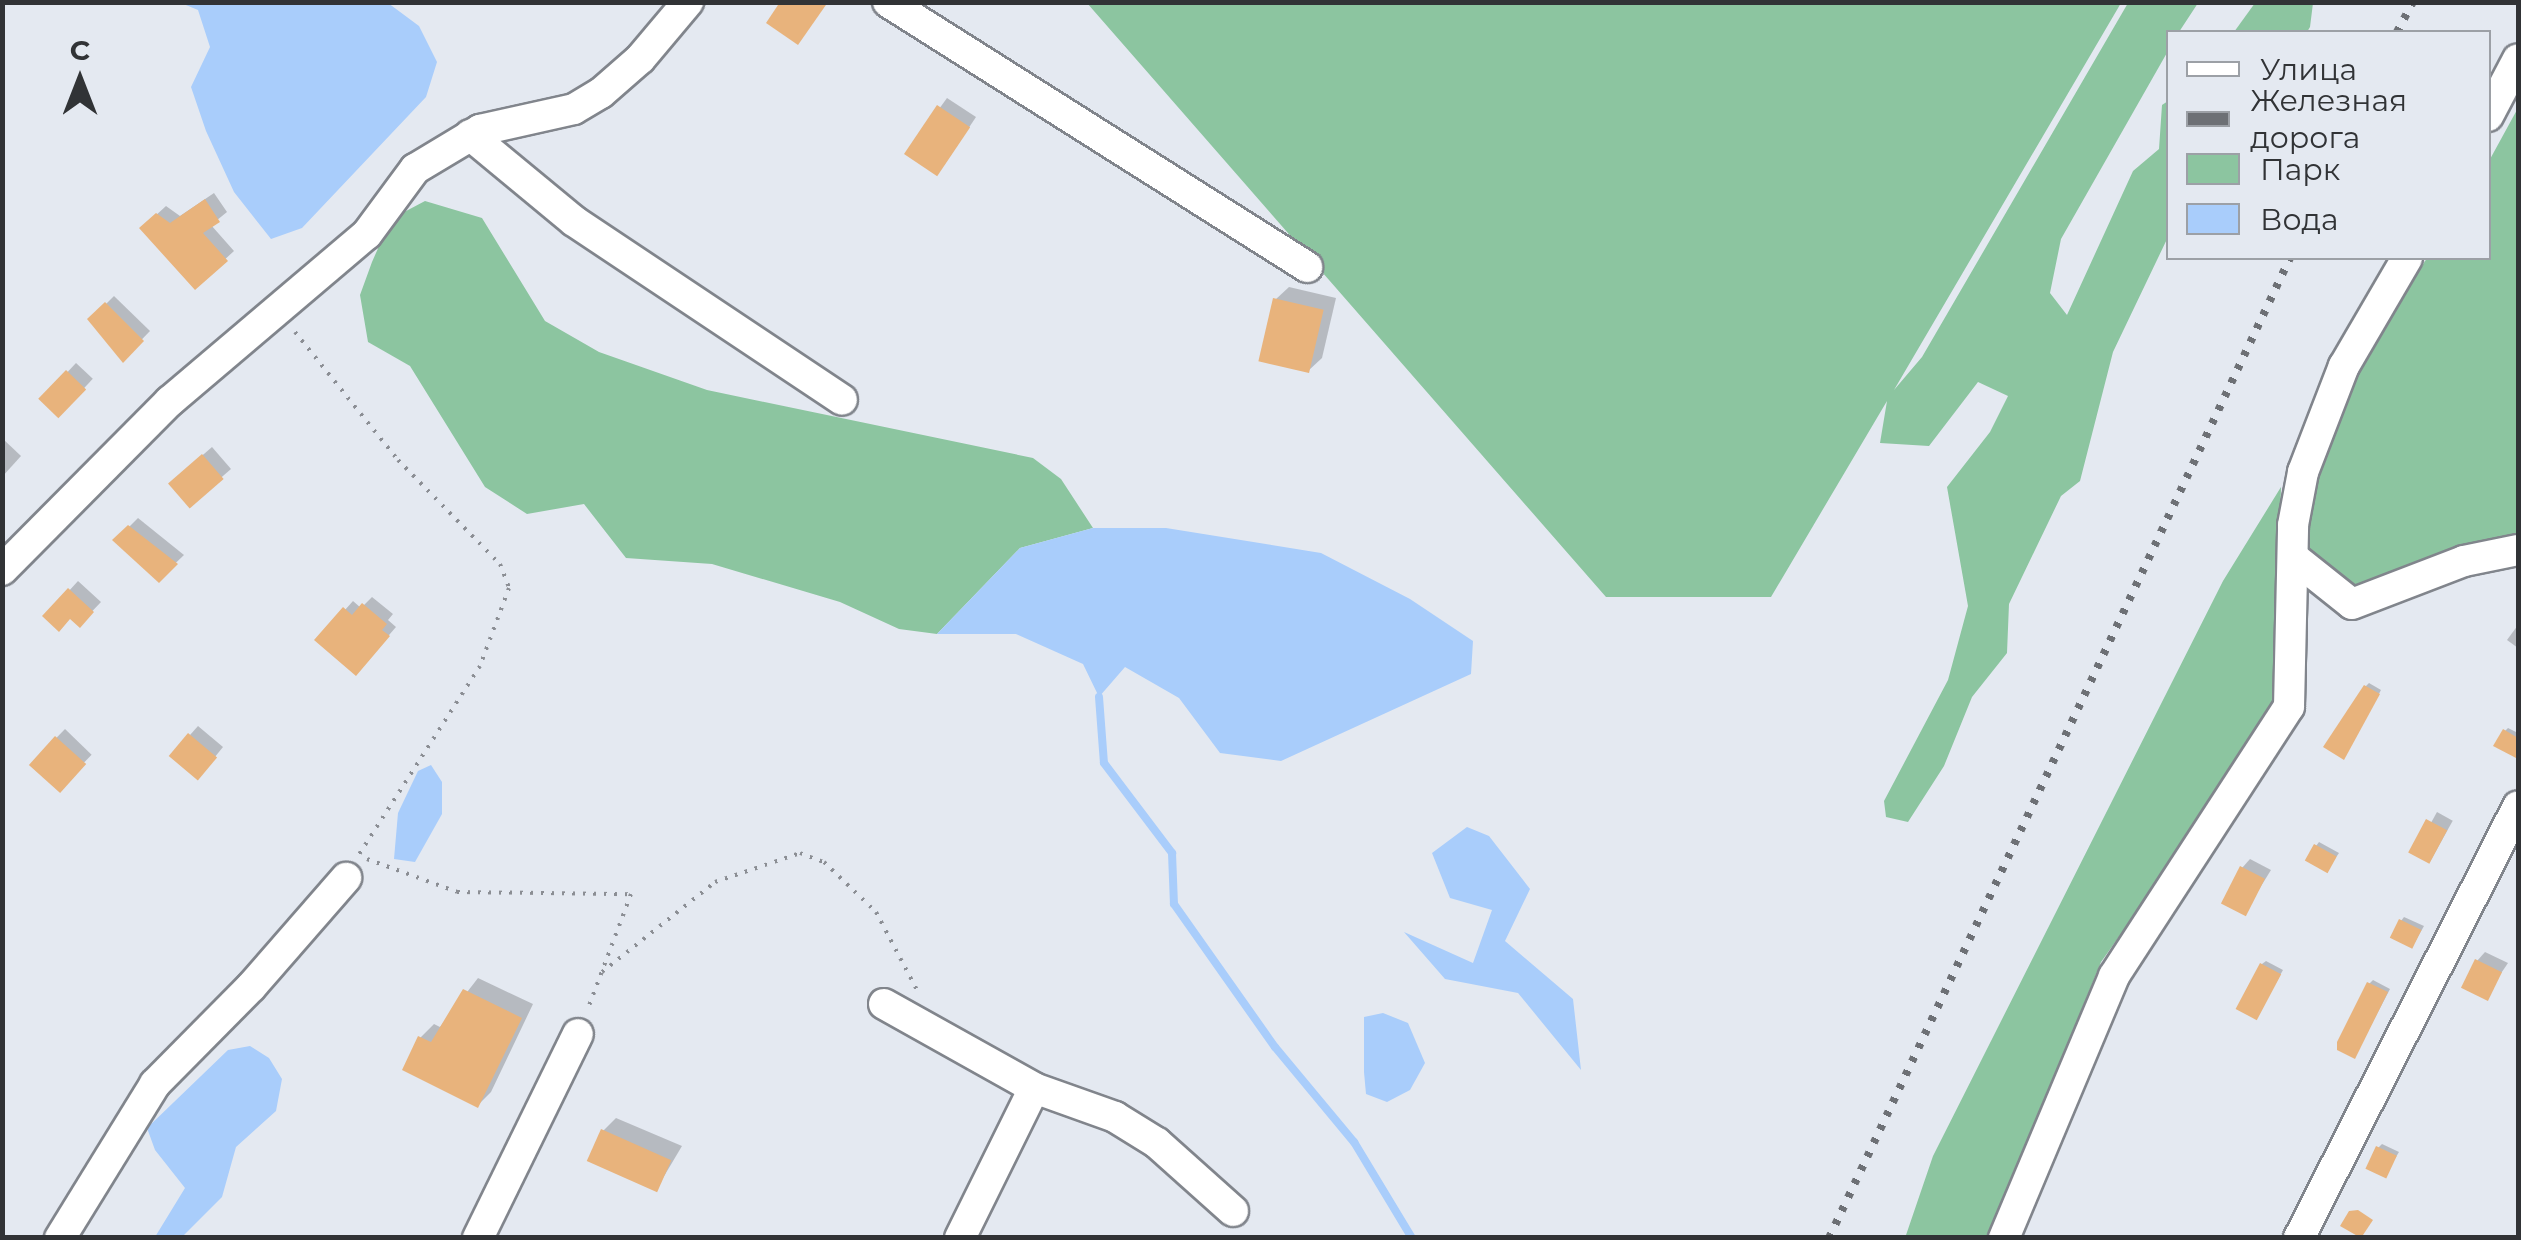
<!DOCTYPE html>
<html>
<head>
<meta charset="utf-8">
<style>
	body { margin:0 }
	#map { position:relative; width:2521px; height:1240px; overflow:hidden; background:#e4e9f1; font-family:Montserrat,sans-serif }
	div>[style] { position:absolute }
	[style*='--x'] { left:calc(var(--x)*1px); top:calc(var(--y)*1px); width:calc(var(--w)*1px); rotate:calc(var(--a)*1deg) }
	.green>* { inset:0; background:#8cc5a0 }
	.water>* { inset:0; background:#a9cdfb }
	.shadow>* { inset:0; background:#0003; transform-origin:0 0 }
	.stream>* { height:8px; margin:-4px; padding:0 4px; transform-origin:4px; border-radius:4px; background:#a9cdfb }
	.building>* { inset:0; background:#e8b37c; transform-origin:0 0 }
	.path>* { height:4px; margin-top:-2px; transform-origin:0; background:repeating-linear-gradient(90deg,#8b8e94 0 2.5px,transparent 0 10.5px) }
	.roads { filter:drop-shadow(2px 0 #81858c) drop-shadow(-2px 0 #81858c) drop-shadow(0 2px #81858c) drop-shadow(0 -2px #81858c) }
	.minor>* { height:30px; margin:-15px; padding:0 15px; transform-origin:15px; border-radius:15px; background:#fff }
	.rail>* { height:8px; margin-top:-4px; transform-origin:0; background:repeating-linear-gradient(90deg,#6d7075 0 5px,transparent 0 15px) }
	span { translate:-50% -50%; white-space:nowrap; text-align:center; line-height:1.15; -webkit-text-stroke:8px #e4e9f1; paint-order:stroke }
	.frame { position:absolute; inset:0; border:5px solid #313336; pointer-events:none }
	.legend { position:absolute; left:2166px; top:30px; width:325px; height:230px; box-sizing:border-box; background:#e4e9f1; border:2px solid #9ca0a6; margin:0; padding:12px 18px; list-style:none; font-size:30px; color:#313336 }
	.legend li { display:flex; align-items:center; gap:20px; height:50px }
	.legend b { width:50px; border:2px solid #9ca0a6 }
	.north { position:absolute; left:30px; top:30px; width:100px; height:100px; -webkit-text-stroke:8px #e4e9f1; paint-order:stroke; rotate:0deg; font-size:28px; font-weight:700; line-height:40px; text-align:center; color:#313336 }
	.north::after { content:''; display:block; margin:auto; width:35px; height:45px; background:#313336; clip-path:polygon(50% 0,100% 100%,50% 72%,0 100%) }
</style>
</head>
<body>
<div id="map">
	<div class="green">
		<i style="clip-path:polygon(1087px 3px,2121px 3px,1894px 390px,1922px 357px,2128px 3px,2198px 3px,2179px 32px,2168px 32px,2168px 51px,2061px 239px,2050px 293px,2067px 315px,2133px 171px,2159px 149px,2162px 105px,2168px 101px,2168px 237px,2113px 352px,2080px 481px,2061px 496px,2009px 604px,2007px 653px,1972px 697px,1944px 766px,1908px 822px,1886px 817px,1884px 801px,1948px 680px,1968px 606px,1947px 487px,1990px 432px,2008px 396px,1978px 382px,1929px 446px,1880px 443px,1887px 401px,1771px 597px,1606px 597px)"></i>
		<i style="clip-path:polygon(2255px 3px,2313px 3px,2310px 27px,2307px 32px,2234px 32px)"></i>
		<i style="clip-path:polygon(2518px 108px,2518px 534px,2345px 589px,2308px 557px,2311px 504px,2330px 433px,2348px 383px,2427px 258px,2488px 258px,2489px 161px)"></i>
		<i style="clip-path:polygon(425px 201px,482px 218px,545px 321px,599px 352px,707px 390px,1033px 458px,1061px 479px,1093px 528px,1020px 548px,937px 634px,899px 629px,840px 602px,712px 564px,626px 558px,584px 504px,527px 514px,485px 487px,410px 366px,368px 342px,360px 295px,372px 262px,391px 219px)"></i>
		<i style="clip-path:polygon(2281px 487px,2276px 700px,2230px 780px,2101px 962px,1989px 1237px,1905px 1238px,1933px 1156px,2223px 581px)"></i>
	</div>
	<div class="water">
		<i style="clip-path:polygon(181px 3px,388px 3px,419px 26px,437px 62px,426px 97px,302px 228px,271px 239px,234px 192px,206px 131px,191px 87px,210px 47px,198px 10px)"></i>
		<i style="clip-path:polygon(1093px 528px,1166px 528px,1321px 553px,1410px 599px,1473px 641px,1471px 674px,1281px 761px,1220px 753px,1179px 698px,1125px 667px,1099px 697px,1083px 664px,1016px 634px,937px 634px,1020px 548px)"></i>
		<i style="clip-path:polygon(431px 765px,442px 782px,442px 814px,415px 862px,394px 859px,398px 813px,418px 771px)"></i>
		<i style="clip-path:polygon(1467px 827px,1489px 836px,1530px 889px,1505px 941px,1573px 999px,1581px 1070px,1518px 993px,1445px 979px,1404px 932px,1473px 963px,1492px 910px,1450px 898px,1432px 853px)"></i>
		<i style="clip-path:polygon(1383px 1013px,1408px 1023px,1425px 1063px,1410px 1090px,1387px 1102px,1366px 1094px,1364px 1072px,1364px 1017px)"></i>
		<i style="clip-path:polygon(250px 1046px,269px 1058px,282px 1079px,276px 1111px,236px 1147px,222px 1197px,182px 1237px,155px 1237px,185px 1188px,155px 1150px,147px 1128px,228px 1050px)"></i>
	</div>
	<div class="shadow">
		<i style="clip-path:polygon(947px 98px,976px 117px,944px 165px,907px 153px)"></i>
		<i style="clip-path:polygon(214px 193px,227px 212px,211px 225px,234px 251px,195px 287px,142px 228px,166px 206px,180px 216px)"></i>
		<i style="clip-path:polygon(1289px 287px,1336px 298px,1322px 358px,1308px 371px,1275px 300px)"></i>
		<i style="clip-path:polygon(114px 296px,150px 331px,123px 359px,91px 319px)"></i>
		<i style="left:76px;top:363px;width:23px;height:49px;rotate:43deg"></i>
		<i style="clip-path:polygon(2px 438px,21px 456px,2px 477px)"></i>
		<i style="left:212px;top:447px;width:29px;height:54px;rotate:49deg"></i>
		<i style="clip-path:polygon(138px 518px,184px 555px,159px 579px,116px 540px)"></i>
		<i style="clip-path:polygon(78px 581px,101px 602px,80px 624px,70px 616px,46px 616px)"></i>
		<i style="clip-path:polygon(372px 597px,393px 614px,388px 620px,396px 627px,364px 664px,318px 640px,353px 601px,361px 608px)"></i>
		<i style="clip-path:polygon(2518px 625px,2518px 648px,2507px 640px)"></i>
		<i style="clip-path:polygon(2369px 683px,2381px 690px,2347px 753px,2366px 686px)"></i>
		<i style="clip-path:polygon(198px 726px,223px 747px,206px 768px,190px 735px)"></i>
		<i style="clip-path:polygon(2508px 728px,2518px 733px,2514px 754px,2505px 731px)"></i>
		<i style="left:65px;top:729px;width:37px;height:48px;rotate:44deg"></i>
		<i style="left:2437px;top:812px;width:18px;height:47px;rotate:29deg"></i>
		<i style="clip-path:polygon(2319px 842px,2339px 853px,2330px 866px,2316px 846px)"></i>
		<i style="clip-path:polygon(2250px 859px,2271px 870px,2245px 912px,2242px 868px)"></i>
		<i style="clip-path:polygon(2404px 917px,2424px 926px,2415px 942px,2401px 921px)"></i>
		<i style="clip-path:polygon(2485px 952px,2508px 963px,2485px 997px,2477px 961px)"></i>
		<i style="clip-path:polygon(2266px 961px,2283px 970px,2259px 1013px,2262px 964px)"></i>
		<i style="clip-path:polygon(478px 978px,533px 1004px,491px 1092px,478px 1105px,405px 1069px,421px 1037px,434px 1024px,440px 1027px)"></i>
		<i style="clip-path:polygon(2373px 980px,2390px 989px,2355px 1056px,2369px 984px)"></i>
		<i style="clip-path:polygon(616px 1118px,682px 1146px,657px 1188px,603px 1131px)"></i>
		<i style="clip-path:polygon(2382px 1144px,2399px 1152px,2387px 1172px,2378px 1148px)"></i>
	</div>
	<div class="stream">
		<i style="--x:1099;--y:697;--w:66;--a:85.7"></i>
		<i style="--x:1104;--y:763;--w:113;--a:52.9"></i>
		<i style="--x:1172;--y:853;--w:51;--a:87.8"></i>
		<i style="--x:1174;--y:904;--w:175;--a:54.8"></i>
		<i style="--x:1275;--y:1047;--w:124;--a:50.3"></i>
		<i style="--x:1354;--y:1142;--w:112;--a:58.9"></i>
	</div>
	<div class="building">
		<i style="clip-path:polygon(780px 2px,828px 2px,798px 45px,766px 23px)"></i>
		<i style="left:937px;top:105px;width:40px;height:59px;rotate:34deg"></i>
		<i style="clip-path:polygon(205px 199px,220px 222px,203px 233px,228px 261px,195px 290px,139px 228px,156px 213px,170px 223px)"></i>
		<i style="left:1273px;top:298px;width:52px;height:65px;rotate:13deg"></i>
		<i style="clip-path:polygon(105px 302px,144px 341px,123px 363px,87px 319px)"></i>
		<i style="left:66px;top:370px;width:28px;height:40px;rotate:44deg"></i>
		<i style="left:202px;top:454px;width:33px;height:45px;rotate:49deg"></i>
		<i style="clip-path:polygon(128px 525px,178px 564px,159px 583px,112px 540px)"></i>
		<i style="clip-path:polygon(68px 588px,94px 612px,80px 628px,70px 619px,59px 632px,42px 616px)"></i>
		<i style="clip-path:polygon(362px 603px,387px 624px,382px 630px,390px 636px,356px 676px,314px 640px,343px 607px,352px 615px)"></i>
		<i style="clip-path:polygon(2364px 685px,2380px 694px,2344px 760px,2323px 747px)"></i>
		<i style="clip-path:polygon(2503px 729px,2518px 738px,2518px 759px,2493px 746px)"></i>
		<i style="left:188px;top:733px;width:38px;height:30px;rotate:40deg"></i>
		<i style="left:55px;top:736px;width:42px;height:39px;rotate:42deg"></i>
		<i style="left:2426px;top:819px;width:24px;height:38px;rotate:28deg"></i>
		<i style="left:2314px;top:844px;width:26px;height:19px;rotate:29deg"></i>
		<i style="left:2240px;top:866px;width:28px;height:42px;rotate:27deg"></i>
		<i style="left:2399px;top:919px;width:25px;height:21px;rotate:26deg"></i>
		<i style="left:2475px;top:959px;width:30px;height:32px;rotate:26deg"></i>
		<i style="left:2260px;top:963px;width:24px;height:52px;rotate:28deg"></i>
		<i style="clip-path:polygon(2367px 982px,2388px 992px,2355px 1059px,2337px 1050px,2337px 1042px)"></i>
		<i style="clip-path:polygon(463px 989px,522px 1018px,478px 1108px,402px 1070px,418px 1036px,431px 1042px)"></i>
		<i style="left:601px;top:1129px;width:77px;height:35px;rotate:24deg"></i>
		<i style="left:2376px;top:1146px;width:23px;height:25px;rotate:25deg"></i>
		<i style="clip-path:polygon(2358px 1210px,2373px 1220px,2361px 1238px,2340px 1226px,2349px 1211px)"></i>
	</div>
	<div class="path">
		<i style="--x:295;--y:332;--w:164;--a:51.2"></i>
		<i style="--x:398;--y:460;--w:146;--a:45.6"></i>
		<i style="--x:500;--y:564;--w:26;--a:69"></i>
		<i style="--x:509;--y:588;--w:83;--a:110.4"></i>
		<i style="--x:480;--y:666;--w:226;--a:122.7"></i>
		<i style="--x:367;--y:859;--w:96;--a:20.1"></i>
		<i style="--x:457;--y:892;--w:174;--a:0.7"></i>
		<i style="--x:631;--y:894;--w:125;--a:110.6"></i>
		<i style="--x:602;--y:972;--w:144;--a:-38.5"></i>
		<i style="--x:715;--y:882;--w:90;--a:-18.8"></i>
		<i style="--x:800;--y:853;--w:26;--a:21"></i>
		<i style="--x:824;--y:862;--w:72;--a:43.9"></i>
		<i style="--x:876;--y:912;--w:88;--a:62.3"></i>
	</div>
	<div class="roads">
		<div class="minor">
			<i style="--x:888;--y:2;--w:496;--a:32.3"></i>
			<i style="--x:2488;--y:116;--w:64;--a:-62.2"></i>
			<i style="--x:470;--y:135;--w:135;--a:39.6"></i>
			<i style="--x:574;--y:221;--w:322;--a:33.7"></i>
			<i style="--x:2293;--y:557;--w:75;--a:38.5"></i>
			<i style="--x:2352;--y:604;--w:120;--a:-21"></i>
			<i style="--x:2464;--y:561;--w:55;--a:-11.5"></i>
			<i style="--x:2;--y:570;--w:238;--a:-45.2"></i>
			<i style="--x:170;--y:401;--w:258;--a:-40.3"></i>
			<i style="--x:367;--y:234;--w:81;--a:-53.6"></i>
			<i style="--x:415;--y:169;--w:76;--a:-31"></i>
			<i style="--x:480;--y:130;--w:96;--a:-12.6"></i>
			<i style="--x:574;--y:109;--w:31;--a:-31"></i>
			<i style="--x:601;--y:93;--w:52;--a:-41.1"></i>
			<i style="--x:640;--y:59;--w:75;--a:-49.9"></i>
			<i style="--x:884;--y:1004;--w:172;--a:29.2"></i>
			<i style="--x:1034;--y:1088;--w:86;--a:19.7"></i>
			<i style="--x:1115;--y:1117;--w:49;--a:31.8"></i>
			<i style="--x:1157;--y:1143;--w:102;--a:41.8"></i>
			<i style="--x:60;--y:1238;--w:181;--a:-58.3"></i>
			<i style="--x:155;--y:1084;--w:136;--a:-45.3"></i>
			<i style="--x:251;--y:987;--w:145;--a:-48.9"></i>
			<i style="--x:478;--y:1238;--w:227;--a:-63.9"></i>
			<i style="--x:960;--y:1238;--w:167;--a:-63.7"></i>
			<i style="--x:2004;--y:1238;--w:284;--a:-67.2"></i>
			<i style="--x:2114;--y:976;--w:321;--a:-57"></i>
			<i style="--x:2289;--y:707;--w:182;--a:-88.7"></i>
			<i style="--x:2293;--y:525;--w:54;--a:-79.3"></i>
			<i style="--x:2303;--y:472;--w:114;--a:-68.9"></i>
			<i style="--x:2344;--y:366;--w:125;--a:-59.7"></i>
			<i style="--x:2299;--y:1238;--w:484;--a:-63.1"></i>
		</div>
	</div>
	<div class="rail">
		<i style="--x:2397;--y:32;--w:34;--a:-62"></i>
		<i style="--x:1829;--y:1238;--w:1083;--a:-64.81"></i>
	</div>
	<div class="frame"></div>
	<ul class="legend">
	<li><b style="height:12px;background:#fff"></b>Улица</li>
	<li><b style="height:12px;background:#6d7075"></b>Железная дорога</li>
	<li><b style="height:28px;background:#8cc5a0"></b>Парк</li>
	<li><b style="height:28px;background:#a9cdfb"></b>Вода</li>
	</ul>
	<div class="north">С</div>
</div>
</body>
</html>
